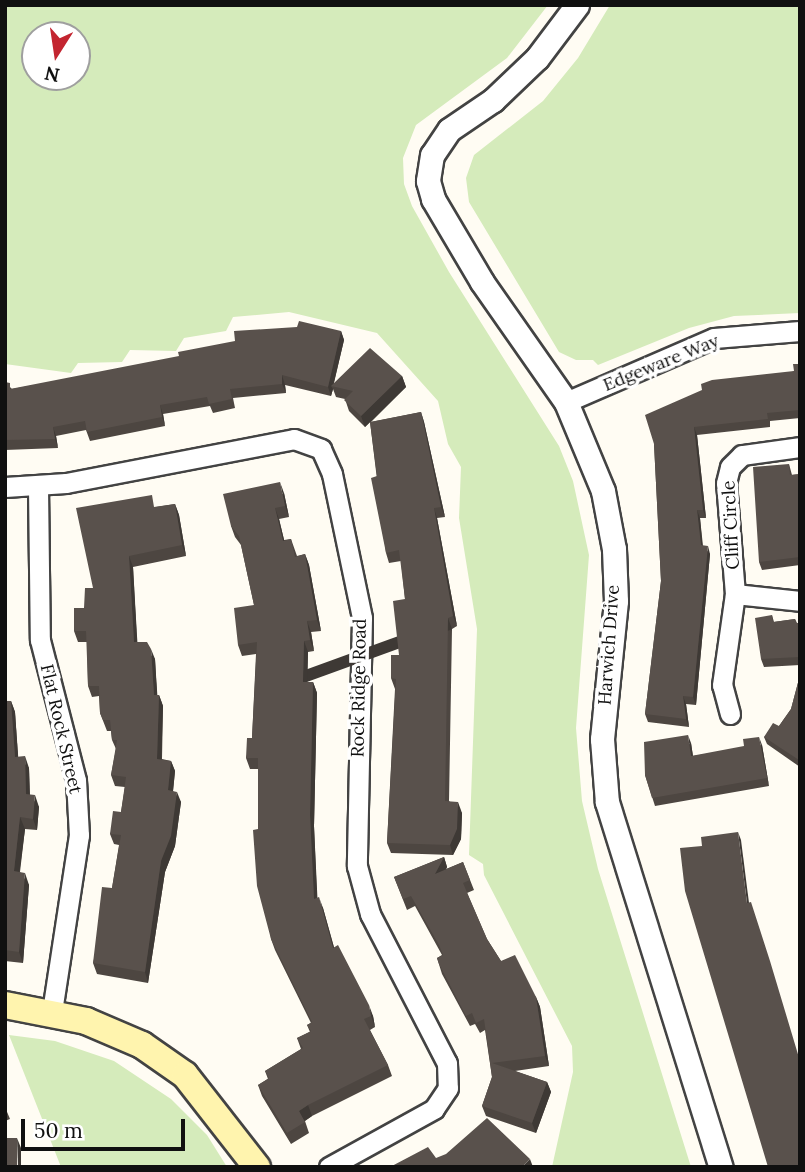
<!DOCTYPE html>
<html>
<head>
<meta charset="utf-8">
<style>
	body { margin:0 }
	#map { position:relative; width:805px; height:1172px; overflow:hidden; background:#fffcf3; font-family:Lora,serif }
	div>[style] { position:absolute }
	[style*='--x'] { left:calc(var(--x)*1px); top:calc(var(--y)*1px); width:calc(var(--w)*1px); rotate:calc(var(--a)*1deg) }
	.green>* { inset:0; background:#d5ebbb }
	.roads { filter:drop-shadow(2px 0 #434343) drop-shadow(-2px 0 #434343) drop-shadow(0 2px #434343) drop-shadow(0 -2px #434343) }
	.minor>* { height:19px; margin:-9.5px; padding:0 9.5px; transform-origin:9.5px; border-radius:9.5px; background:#fff }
	.tertiary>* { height:23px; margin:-11.5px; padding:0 11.5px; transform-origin:11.5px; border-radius:11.5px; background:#fff }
	.secondary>* { height:26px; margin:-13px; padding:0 13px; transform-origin:13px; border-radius:13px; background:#fff4ae }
	.wall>* { inset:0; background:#4d4641 }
	.shaded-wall>* { inset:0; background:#3e3935; transform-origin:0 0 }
	.building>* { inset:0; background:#59514c; transform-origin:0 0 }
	span { translate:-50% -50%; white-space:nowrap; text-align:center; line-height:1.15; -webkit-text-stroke:7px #fff; paint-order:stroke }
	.street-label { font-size:18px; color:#101010 }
	.frame { position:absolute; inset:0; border:7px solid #101010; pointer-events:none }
	.north { position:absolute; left:21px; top:21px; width:70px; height:70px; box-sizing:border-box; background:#fff; border:2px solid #9f9f9f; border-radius:50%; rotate:192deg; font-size:19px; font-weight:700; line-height:28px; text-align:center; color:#101010 }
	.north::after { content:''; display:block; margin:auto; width:24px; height:32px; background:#c32530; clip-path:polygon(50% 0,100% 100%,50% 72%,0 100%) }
	.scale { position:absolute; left:21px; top:1119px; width:164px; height:32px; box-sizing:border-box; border:4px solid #101010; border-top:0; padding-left:9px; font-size:21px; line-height:24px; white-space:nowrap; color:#101010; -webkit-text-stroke:5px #fff; paint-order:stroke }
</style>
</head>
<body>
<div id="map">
	<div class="green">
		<i style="clip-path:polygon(evenodd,5px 5px,548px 5px,507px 58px,416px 125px,403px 158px,404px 184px,412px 206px,449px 272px,559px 446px,573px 481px,589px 555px,576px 728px,582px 801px,598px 869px,691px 1167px,552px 1167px,573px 1072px,572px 1046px,484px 875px,483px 864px,469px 855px,477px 629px,459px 518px,461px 467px,448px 444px,438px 401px,377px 333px,289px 312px,233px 317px,226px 331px,184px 338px,176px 351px,130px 350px,122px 362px,78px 363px,71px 373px,5px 364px,5px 5px,35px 35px,77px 35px,77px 77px,35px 77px,35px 35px)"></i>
		<i style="clip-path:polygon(610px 5px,800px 5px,800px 313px,734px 316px,689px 328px,598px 365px,593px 360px,576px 360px,559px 352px,469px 202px,466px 178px,474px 155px,543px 101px,578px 58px)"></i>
		<i style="clip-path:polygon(9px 1035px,55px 1041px,114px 1061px,171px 1099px,207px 1135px,227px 1167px,61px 1167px)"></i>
	</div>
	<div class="roads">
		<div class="minor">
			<i style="--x:566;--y:402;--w:161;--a:-23.4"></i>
			<i style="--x:714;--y:338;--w:86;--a:-4.7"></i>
			<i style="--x:5;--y:487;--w:61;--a:-3.8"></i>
			<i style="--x:66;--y:483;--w:232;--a:-10.9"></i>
			<i style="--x:294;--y:439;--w:29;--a:20"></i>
			<i style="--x:321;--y:449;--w:27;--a:66"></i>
			<i style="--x:332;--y:474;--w:147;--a:78.2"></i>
			<i style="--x:362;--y:618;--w:248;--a:91.2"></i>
			<i style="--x:357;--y:866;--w:50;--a:74.8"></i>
			<i style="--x:370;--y:914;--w:168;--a:62.7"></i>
			<i style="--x:447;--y:1063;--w:25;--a:88"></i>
			<i style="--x:448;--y:1088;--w:25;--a:124"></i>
			<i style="--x:434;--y:1109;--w:120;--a:151.1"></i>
			<i style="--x:38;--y:487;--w:153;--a:89.3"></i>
			<i style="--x:40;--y:640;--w:145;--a:75.6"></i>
			<i style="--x:76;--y:780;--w:55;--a:86.9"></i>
			<i style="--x:79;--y:835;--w:179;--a:98.7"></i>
			<i style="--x:735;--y:594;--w:65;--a:6.1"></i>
			<i style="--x:730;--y:714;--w:30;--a:-105"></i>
			<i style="--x:722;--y:685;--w:92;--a:-81.9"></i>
			<i style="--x:735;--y:594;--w:111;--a:-94.6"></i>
			<i style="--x:726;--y:483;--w:16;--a:-76"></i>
			<i style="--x:730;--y:467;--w:17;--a:-45"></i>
			<i style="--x:742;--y:455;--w:59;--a:-7.9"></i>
		</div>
		<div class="tertiary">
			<i style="--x:577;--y:5;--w:66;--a:127"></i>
			<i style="--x:537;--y:58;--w:61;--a:136.3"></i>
			<i style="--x:493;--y:100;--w:53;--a:145.7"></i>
			<i style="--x:449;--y:130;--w:30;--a:124"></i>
			<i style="--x:432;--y:155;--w:26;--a:99"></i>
			<i style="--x:428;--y:181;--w:19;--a:74"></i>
			<i style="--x:433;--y:199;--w:96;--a:59.4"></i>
			<i style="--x:482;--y:282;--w:146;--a:55"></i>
			<i style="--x:566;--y:402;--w:96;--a:67.4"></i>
			<i style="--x:603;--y:491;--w:59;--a:79.3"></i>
			<i style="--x:614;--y:549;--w:52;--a:87.8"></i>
			<i style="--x:616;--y:601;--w:139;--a:95.8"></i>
			<i style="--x:602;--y:739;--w:63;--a:85.5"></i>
			<i style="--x:607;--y:802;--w:382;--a:72.7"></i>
		</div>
		<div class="secondary">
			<i style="--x:5;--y:1005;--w:83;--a:11.2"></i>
			<i style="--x:86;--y:1021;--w:61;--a:23.2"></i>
			<i style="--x:142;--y:1045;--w:52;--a:34.9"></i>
			<i style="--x:185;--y:1075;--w:117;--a:52"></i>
		</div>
	</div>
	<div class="wall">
		<i style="clip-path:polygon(341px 331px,344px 340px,334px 383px,402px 376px,406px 387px,371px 422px,421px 412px,424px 422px,445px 517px,437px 518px,457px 626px,452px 629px,449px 801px,462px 813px,461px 839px,453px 855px,391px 853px,387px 843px,395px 689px,391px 678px,399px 655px,405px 599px,401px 561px,389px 563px,386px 553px,370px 422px,365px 427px,349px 411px,345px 399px,336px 397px,333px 389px,331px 396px,285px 385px,286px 393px,233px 398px,235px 408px,213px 413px,210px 406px,163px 414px,165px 426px,90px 441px,86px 430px,56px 436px,58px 448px,5px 450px,5px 382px,12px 389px)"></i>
		<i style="clip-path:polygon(800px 364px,800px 418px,770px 421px,770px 427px,697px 435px,706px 518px,700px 518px,703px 546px,710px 554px,696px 705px,686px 704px,689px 727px,648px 722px,645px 714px,661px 581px,654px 444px,794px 371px)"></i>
		<i style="clip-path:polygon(789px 464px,792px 475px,800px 474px,800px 565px,762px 570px,759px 562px)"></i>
		<i style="clip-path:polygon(284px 493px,289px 517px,279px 519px,284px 540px,291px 539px,297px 556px,305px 554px,309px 565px,321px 631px,311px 632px,314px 651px,308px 652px,307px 682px,313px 682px,317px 693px,314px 826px,317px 898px,323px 908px,334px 947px,373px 1016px,375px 1027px,370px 1030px,388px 1065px,392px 1076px,312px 1116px,305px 1121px,309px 1133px,291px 1144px,262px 1096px,258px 1085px,268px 1079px,265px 1071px,301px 1049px,297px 1038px,310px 1032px,307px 1025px,311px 1023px,275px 950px,271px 939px,258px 829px,258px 769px,250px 769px,246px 758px,252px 738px,256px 654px,242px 656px,238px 645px,254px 605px,241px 545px,235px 537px,231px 526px)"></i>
		<i style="clip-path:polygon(175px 504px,179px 515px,186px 556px,133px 567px,137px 642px,155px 659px,157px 695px,159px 695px,163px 706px,162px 759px,171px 761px,175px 771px,173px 791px,181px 802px,175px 846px,165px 872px,148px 983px,97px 974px,93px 963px,112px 888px,119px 845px,114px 844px,110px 834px,121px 812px,125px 787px,115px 786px,111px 775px,116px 749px,112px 740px,111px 731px,107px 731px,100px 713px,99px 696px,92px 697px,88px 686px,87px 642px,78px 642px,74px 631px,93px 588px,156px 507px)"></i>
		<i style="clip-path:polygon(772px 615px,774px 622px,795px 619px,797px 623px,800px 623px,800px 665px,764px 667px,761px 659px)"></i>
		<i style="clip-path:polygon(800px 675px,800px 767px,767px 744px,764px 737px,779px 726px,791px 709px)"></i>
		<i style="clip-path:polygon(5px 701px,11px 701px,15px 712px,18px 757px,29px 768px,30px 795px,39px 807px,37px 830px,25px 829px,20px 872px,29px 885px,23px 963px,5px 961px)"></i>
		<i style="clip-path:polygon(691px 743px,693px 756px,762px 745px,769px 786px,655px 806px,645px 775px)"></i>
		<i style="clip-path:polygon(444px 857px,447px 867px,446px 869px,463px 862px,474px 890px,467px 893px,487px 939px,501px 961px,536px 997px,540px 1007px,549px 1066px,515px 1071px,547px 1082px,551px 1092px,536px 1133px,486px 1116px,482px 1106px,492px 1077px,485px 1030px,480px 1033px,475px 1024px,470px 1026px,442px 974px,437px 958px,442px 955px,415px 906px,407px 910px,394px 877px)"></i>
		<i style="clip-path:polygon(5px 1107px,10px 1119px,5px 1121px)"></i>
	</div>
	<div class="shaded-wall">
		<i style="clip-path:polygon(341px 331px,344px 340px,333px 386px,331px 386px,333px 389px,331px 396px,328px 387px)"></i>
		<i style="clip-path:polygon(282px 375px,285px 385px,286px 393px,282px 384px)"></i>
		<i style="clip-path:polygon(402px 376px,406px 387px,365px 427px,361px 416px)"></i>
		<i style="clip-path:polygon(160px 405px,163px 414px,165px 426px,162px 417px)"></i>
		<i style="clip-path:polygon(421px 412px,424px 422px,445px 517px,441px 507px)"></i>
		<i style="clip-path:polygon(53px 427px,56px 436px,58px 448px,55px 439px)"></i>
		<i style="clip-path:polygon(694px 427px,697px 435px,706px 518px,703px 510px)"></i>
		<i style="clip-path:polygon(280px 482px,284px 493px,289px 517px,285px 506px)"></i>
		<i style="clip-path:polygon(175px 504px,179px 515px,186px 556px,182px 545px)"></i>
		<i style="clip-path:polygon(275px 508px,279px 519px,287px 552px,283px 541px)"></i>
		<i style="clip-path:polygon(434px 508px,437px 518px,457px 626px,453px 616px)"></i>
		<i style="clip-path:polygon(697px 510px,700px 518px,703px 553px,701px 545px)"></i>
		<i style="clip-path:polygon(708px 546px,710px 554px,696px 705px,693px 697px)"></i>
		<i style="clip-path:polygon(305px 554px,309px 565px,321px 631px,317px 620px)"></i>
		<i style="clip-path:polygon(129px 556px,133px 567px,138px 653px,134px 642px)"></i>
		<i style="left:448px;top:618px;width:12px;height:183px;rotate:70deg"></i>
		<i style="clip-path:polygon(307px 621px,311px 632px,314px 651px,310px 640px)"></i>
		<i style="clip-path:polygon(304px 641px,308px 652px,307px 693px,303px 682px)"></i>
		<i style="clip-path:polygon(151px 649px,155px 659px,158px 706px,154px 695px)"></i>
		<i style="clip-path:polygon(313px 682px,317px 693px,314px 826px,318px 910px,314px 899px,310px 815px)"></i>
		<i style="clip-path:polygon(159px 695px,163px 706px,161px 769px,157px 759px)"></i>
		<i style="clip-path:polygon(683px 696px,686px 704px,689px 727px,686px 719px)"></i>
		<i style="clip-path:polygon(11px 701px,15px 712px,19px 768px,15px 757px)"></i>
		<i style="clip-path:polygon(688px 735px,691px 743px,694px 764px,691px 756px)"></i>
		<i style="clip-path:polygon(759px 737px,762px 745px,769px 786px,767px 778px)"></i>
		<i style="clip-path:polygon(25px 756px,29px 768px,30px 806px,26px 794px)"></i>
		<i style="clip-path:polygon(171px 761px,175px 771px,172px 801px,168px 790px)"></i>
		<i style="clip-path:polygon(177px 792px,181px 802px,175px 846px,165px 872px,148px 983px,145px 972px,161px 861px)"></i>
		<i style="clip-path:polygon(35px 795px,39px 807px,37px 830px,33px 819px)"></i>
		<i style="clip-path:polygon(458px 802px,462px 813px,461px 839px,453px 855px,450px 845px)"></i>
		<i style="clip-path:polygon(20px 817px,25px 829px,18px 883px,14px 871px)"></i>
		<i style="clip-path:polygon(738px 832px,741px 840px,750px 911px,747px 903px)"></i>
		<i style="clip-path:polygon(444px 857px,447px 867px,439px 885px,435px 874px)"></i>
		<i style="clip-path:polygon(25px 873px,29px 885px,23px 963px,19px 952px)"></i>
		<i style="clip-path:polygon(319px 897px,323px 908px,337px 959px,333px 948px)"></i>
		<i style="clip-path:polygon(536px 997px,540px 1007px,549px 1066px,545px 1056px)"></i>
		<i style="clip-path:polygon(369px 1005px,373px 1016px,375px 1027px,371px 1016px)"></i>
		<i style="clip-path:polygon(547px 1082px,551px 1092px,536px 1133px,532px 1123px)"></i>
		<i style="clip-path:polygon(308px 1105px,312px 1116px,303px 1122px,299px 1111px)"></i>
		<i style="clip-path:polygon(17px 1138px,21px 1148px,21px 1167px,18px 1167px)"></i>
		<i style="clip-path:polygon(530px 1159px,533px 1167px,522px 1167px)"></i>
	</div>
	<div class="building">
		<i style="clip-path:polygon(299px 321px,341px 331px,328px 387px,282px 375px,282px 384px,230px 389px,232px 399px,209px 404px,207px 397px,160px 405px,162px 417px,87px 432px,85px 421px,53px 427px,55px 439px,5px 440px,5px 382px,10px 383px,10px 389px,179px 356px,178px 352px,235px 341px,234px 331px,297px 327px)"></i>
		<i style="clip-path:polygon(370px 348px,402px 376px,361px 416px,344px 400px,353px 391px,331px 386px)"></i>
		<i style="clip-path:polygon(793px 364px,800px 364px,800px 410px,767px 413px,768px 419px,694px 427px,703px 510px,697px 510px,701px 545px,708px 546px,693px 697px,683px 696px,686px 719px,645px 714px,661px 581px,654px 444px,645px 415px,702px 390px,701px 384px,712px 380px,794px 371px)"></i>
		<i style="clip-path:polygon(421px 412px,441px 507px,434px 508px,453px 616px,448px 618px,445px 801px,458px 802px,457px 829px,450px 845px,387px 843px,396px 679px,391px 678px,391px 655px,399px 655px,393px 601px,405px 599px,399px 550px,386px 553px,371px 478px,377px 476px,370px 422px)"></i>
		<i style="clip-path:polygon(789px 464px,790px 475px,800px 474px,800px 557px,759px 562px,753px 467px)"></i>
		<i style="clip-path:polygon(280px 482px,285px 506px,275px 508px,283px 541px,291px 539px,295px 557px,305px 554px,317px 620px,307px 621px,310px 640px,304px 641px,303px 682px,313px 682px,310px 815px,314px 899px,319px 897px,333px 948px,338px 945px,369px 1005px,371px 1016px,364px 1019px,388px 1065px,308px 1105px,299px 1111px,305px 1122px,287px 1133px,258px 1085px,269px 1078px,265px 1071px,303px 1048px,297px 1038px,311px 1031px,307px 1025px,312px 1022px,271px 939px,257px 886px,253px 830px,258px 829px,258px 758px,246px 758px,247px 738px,252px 738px,257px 642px,238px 645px,234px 608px,254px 605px,239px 536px,231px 526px,223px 494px)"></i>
		<i style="clip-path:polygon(152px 495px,154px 507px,175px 504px,182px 545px,129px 556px,134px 642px,147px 642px,151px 649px,154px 695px,159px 695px,157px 759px,171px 761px,168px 790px,177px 792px,171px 836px,161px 861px,145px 972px,93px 963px,102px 887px,112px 888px,121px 835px,110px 834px,113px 811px,121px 812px,126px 777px,111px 775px,117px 740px,112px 740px,110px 720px,103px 720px,100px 713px,99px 686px,88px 686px,86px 631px,74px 631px,74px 608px,84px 608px,85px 588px,93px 588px,76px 508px)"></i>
		<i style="clip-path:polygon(772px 615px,773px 622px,795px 619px,796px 623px,800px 623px,800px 657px,761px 659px,755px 618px)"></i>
		<i style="clip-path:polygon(800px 675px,800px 759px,799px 760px,764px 737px,773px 723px,779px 726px,791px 709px)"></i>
		<i style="clip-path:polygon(5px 701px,11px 701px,15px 757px,25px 756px,26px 794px,35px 795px,33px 819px,20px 817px,14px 871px,25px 873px,19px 952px,5px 950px)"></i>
		<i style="clip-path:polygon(688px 735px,691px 756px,744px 746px,743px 739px,759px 737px,767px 778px,652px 798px,645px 775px,644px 742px)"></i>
		<i style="clip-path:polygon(738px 832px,747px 903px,751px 902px,770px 961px,800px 1061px,800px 1167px,768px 1167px,685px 891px,680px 848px,702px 846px,701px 837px)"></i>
		<i style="clip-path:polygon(444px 857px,435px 874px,463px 862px,470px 880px,463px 883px,487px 939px,501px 961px,515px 955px,536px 997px,545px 1056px,492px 1063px,547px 1082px,532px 1123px,482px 1106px,492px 1077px,484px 1019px,476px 1023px,472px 1013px,466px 1016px,439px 964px,437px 958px,443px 955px,439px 945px,411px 896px,403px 899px,394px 877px)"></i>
		<i style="clip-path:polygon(487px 1118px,530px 1159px,522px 1167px,390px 1167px,428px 1147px,436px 1158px,446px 1154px)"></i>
		<i style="left:5px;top:1138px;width:12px;height:29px"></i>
	</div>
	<div class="street-label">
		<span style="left:661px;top:363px;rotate:-22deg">Edgeware Way</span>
		<span style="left:731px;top:525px;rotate:-93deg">Cliff Circle</span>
		<span style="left:609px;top:645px;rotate:-86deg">Harwich Drive</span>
		<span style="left:359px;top:688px;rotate:-89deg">Rock Ridge Road</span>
		<span style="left:61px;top:729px;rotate:77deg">Flat Rock Street</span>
	</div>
	<div class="frame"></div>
	<div class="north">N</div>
	<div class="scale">50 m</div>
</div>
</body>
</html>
